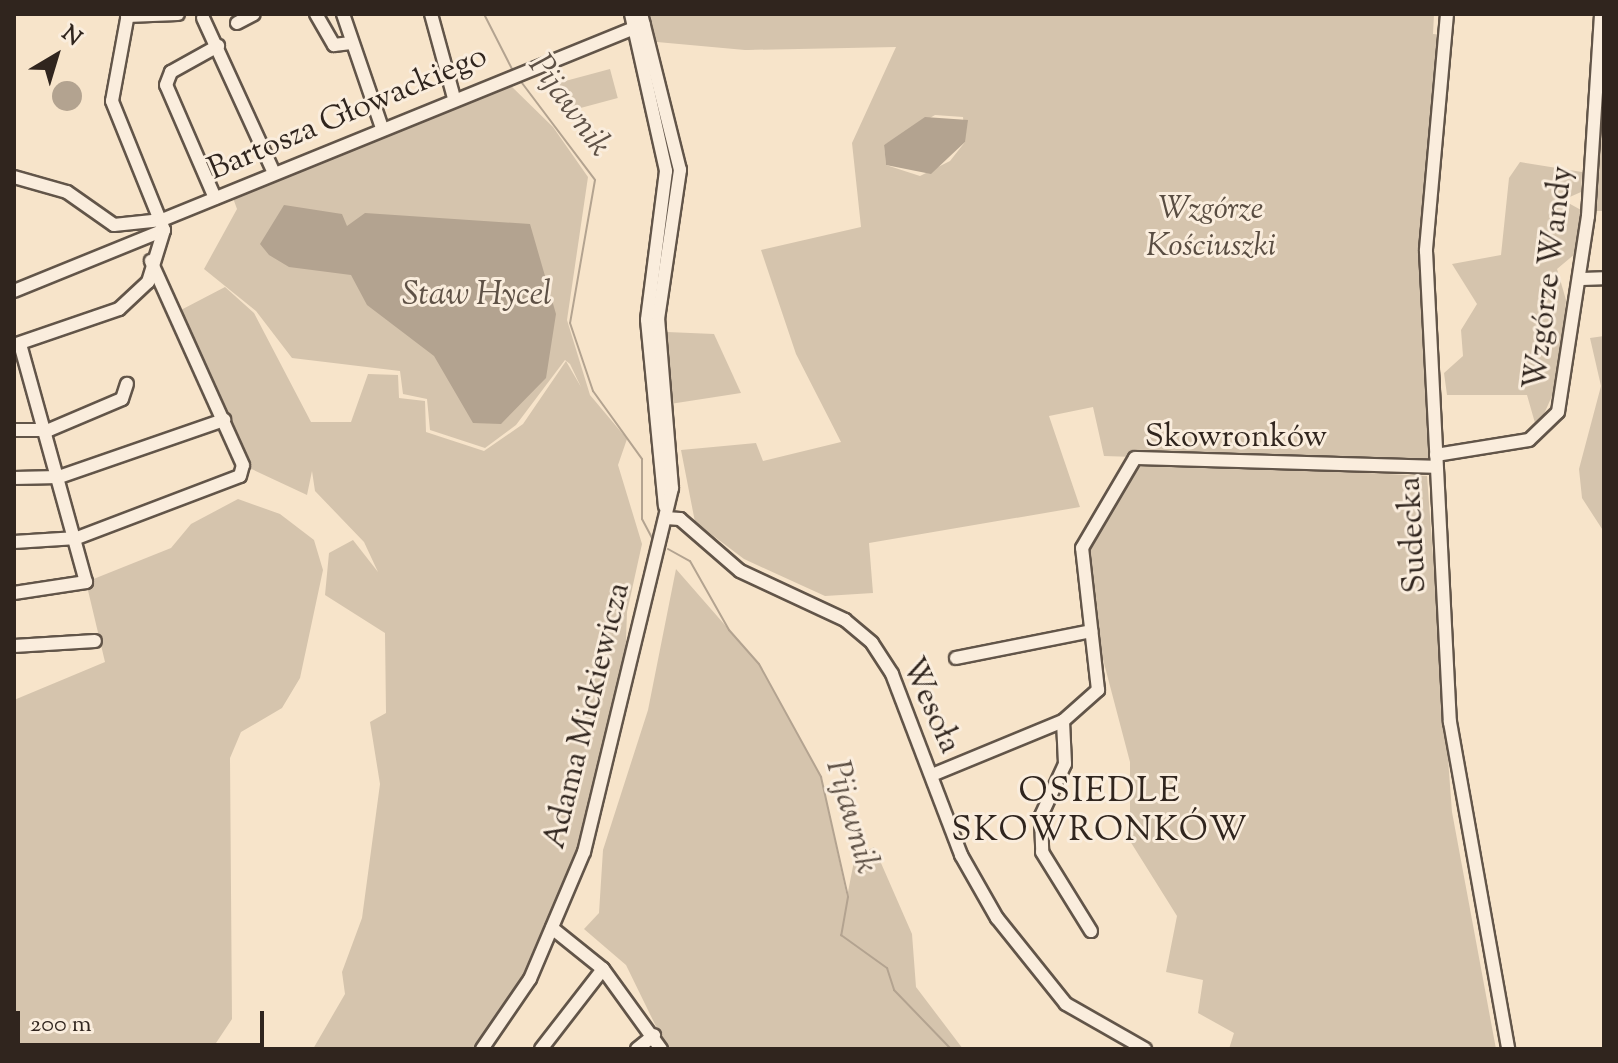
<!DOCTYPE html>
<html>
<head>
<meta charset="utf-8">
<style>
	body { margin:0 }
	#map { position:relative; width:1618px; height:1063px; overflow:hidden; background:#f7e4ca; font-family:"Sorts Mill Goudy",serif }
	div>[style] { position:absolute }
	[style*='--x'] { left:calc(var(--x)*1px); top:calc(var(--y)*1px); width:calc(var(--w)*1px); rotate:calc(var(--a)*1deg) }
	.green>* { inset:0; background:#d5c4ad; transform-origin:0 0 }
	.water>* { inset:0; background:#b3a390 }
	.round { border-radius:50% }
	.stream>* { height:2px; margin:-1px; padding:0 1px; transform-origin:1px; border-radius:1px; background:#b3a390 }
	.roads { filter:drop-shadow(2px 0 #625549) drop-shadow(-2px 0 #625549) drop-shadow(0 2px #625549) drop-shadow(0 -2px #625549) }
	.minor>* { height:12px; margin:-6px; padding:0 6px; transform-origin:6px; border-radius:6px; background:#faeddd }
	span { translate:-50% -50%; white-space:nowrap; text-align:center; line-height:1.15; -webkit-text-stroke:6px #faeddd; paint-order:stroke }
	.street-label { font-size:32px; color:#30251e }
	.park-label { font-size:32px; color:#594d42; font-style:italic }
	.water-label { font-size:34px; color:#5e5146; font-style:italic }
	.neighbourhood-label { font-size:34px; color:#30251e; letter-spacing:2px }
	.frame { position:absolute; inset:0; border:16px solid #30251e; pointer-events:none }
	.north { position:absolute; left:16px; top:16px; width:80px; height:80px; -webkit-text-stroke:6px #faeddd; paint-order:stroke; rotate:38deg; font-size:22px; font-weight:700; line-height:32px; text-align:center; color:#30251e }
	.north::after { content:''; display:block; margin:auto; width:28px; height:36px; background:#30251e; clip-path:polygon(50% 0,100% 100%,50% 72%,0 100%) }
	.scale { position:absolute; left:16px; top:1011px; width:248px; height:36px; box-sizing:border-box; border:4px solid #30251e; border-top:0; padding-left:10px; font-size:24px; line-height:28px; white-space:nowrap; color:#30251e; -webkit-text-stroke:6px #faeddd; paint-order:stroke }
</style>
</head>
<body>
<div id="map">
	<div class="green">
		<i style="clip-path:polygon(evenodd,645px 14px,1434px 14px,1433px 34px,1445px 35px,1429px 182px,1436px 467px,1104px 456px,1093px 407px,1049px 416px,1080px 507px,869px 543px,873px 593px,825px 596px,744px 559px,695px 522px,681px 450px,756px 443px,763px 461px,841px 442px,796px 354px,761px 250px,861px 227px,852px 143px,896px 47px,745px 50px,657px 42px,648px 36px,645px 14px,935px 115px,963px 117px,965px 142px,950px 161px,920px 176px,886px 165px,884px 145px,935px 115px)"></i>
		<i style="clip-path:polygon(1604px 54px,1604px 211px,1595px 211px)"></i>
		<i style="left:610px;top:69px;width:30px;height:53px;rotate:75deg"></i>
		<i style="clip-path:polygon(508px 83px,553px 127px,588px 177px,567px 320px,590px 395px,627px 439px,618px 465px,642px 544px,627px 612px,624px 695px,600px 802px,530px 979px,482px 1049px,313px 1049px,345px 994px,342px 972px,362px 918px,380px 784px,370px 722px,386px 713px,385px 633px,325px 595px,329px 553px,353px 540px,378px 572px,364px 542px,315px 491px,312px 471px,307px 495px,243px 465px,179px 311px,225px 287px,254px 313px,311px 422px,351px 422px,368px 374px,398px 375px,399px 398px,425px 401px,426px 432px,484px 451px,523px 424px,566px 361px,581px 387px,570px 364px,565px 360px,516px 425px,485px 448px,430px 430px,427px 399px,403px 394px,400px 371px,292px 358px,256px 311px,204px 269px,237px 209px,233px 198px)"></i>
		<i style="clip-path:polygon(1520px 162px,1582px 172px,1581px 192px,1563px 200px,1581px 210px,1576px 253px,1557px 269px,1566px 300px,1559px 380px,1537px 430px,1527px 395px,1447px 395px,1444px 373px,1463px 356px,1461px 330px,1477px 304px,1452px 264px,1501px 255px,1509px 178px)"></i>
		<i style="clip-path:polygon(667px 332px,714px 334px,741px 393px,670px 404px)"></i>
		<i style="clip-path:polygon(1604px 336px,1604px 532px,1582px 498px,1579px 469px,1601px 386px,1590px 338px)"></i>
		<i style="clip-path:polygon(1173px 463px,1427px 476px,1452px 812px,1496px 1049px,1229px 1049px,1234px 1033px,1198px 1013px,1203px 980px,1166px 972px,1177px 916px,1130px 841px,1130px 762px,1095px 629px,1087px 547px,1128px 473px,1138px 465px)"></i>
		<i style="clip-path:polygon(238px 499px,280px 514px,314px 540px,323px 570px,300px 678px,282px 708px,241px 732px,230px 758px,232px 1019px,212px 1049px,14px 1049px,14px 700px,105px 662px,86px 582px,171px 548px,191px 524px)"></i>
		<i style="clip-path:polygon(676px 569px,759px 664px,821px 777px,847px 897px,855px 856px,874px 847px,912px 934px,916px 987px,963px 1049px,667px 1049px,626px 965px,584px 929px,599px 913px,603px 850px,648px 710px)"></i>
	</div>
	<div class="water">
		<i class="round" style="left:52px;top:81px;width:30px;height:30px"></i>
		<i style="clip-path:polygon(925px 117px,968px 120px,965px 142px,931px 174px,886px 165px,884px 145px)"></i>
		<i style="clip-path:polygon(284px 205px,342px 214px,347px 226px,365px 213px,530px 224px,556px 314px,546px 378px,501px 424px,473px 423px,434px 356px,367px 305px,351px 275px,289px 267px,269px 255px,260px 244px)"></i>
	</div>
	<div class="stream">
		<i style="--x:484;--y:14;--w:64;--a:63"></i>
		<i style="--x:519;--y:79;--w:126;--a:53"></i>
		<i style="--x:595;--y:180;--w:145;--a:99.9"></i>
		<i style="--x:570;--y:323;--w:72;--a:71.3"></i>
		<i style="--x:593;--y:391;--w:84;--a:54.2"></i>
		<i style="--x:642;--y:459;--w:60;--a:90"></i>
		<i style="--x:642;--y:519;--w:24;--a:62"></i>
		<i style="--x:668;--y:549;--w:25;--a:29"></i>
		<i style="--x:690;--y:561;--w:79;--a:60.5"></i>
		<i style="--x:729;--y:630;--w:45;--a:48.6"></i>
		<i style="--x:759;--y:664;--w:129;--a:61.2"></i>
		<i style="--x:821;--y:777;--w:123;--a:77.3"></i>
		<i style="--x:848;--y:897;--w:39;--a:100"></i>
		<i style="--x:841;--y:935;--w:57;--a:35.7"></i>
		<i style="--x:887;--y:968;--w:23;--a:72"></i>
		<i style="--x:894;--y:990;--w:82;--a:46"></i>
	</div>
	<div class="roads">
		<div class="minor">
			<i style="--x:316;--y:14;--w:36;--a:60"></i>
			<i style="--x:334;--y:45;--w:17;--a:-7"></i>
			<i style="--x:343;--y:14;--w:120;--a:71.1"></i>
			<i style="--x:431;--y:14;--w:87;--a:74.7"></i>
			<i style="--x:631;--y:14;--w:161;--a:77.4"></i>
			<i style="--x:666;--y:171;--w:150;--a:97.3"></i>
			<i style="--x:647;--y:320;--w:187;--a:84.5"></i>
			<i style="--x:1447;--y:14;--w:238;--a:95.1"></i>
			<i style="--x:1426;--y:251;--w:472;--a:87.1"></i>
			<i style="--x:1450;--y:722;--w:332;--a:79.9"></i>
			<i style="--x:127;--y:16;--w:51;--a:-2.2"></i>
			<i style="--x:203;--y:18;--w:170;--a:65.4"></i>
			<i style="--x:237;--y:23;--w:19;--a:-28"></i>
			<i style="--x:14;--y:177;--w:55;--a:15.8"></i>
			<i style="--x:67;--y:192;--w:57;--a:35.1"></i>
			<i style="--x:114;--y:225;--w:48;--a:-5.9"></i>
			<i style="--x:162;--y:220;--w:520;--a:-22.13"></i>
			<i style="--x:215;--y:198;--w:123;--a:-113.4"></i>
			<i style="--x:166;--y:85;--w:14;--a:-69"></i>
			<i style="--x:171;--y:72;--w:54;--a:-29"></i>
			<i style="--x:1581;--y:279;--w:23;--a:-2"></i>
			<i style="--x:14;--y:291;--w:162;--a:-22.1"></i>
			<i style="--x:14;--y:345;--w:111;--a:-18.9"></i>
			<i style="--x:119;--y:309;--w:40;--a:-43"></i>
			<i style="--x:148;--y:282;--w:54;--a:-72.9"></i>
			<i style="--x:164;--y:230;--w:139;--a:-112"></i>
			<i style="--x:112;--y:101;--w:88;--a:-79.6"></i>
			<i style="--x:14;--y:430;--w:35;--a:0"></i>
			<i style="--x:49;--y:430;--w:79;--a:-23"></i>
			<i style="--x:122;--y:399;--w:16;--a:-72"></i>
			<i style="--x:1436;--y:455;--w:94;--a:-9.2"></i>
			<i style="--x:1529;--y:440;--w:40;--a:-44"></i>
			<i style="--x:1558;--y:412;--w:198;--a:-81.3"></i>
			<i style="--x:1588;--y:216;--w:202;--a:-86.3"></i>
			<i style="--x:14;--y:478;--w:45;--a:-1.3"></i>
			<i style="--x:59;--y:477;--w:175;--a:-19.1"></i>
			<i style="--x:666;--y:518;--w:14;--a:4"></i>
			<i style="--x:680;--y:519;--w:79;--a:40.9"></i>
			<i style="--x:740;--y:571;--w:116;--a:25"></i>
			<i style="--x:845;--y:620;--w:35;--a:40"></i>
			<i style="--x:872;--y:643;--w:37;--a:57"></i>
			<i style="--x:892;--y:674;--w:194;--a:69.1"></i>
			<i style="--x:961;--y:855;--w:73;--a:60.3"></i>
			<i style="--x:997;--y:918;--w:110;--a:51.3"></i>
			<i style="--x:1066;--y:1004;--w:91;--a:29.7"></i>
			<i style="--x:14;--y:542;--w:63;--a:-3.6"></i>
			<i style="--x:77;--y:538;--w:174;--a:-20.8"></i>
			<i style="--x:240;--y:476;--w:11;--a:-75"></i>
			<i style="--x:243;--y:465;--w:224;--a:-114.3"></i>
			<i style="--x:14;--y:593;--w:73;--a:-8.7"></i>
			<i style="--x:86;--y:582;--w:247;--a:-105.5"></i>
			<i style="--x:14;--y:646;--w:81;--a:-3.5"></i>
			<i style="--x:956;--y:658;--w:138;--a:-11.3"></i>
			<i style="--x:1063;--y:721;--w:43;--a:87.3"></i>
			<i style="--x:1065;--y:764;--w:57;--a:114.8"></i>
			<i style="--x:1041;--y:816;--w:36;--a:88"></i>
			<i style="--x:1042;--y:852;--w:93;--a:58.2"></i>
			<i style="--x:932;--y:775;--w:142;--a:-22.4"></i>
			<i style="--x:1063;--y:721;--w:47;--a:-41.5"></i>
			<i style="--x:1098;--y:690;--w:143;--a:-96.4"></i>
			<i style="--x:1082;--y:548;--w:104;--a:-59.5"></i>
			<i style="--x:1135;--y:458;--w:301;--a:1.7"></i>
			<i style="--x:552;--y:928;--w:65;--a:38.8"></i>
			<i style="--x:603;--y:969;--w:99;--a:54.1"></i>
			<i style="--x:482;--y:1049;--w:85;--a:-55.6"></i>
			<i style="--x:530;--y:979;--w:138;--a:-67"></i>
			<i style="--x:584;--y:852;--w:374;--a:-76.4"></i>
			<i style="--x:672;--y:488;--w:170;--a:-94.7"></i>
			<i style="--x:658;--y:319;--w:151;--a:-81.6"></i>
			<i style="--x:680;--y:170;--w:161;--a:-104"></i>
			<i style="--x:541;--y:1049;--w:101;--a:-52.2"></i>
			<i style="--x:637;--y:1049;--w:22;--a:-39"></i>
		</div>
	</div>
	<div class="street-label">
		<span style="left:348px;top:114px;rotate:-23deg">Bartosza Głowackiego</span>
		<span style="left:1550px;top:278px;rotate:-83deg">Wzgórze Wandy</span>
		<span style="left:1236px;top:438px">Skowronków</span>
		<span style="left:1414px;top:535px;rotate:-93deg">Sudecka</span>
		<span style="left:930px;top:706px;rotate:66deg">Wesoła</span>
		<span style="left:588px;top:716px;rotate:-76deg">Adama Mickiewicza</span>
	</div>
	<div class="park-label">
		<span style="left:1211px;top:229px">Wzgórze<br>Kościuszki</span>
	</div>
	<div class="water-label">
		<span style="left:569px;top:106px;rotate:54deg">Pijawnik</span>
		<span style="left:477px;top:296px">Staw Hycel</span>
		<span style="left:851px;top:817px;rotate:74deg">Pijawnik</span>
	</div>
	<div class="neighbourhood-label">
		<span style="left:1100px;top:812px">OSIEDLE<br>SKOWRONKÓW</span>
	</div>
	<div class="frame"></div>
	<div class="north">N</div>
	<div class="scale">200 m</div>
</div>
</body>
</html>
